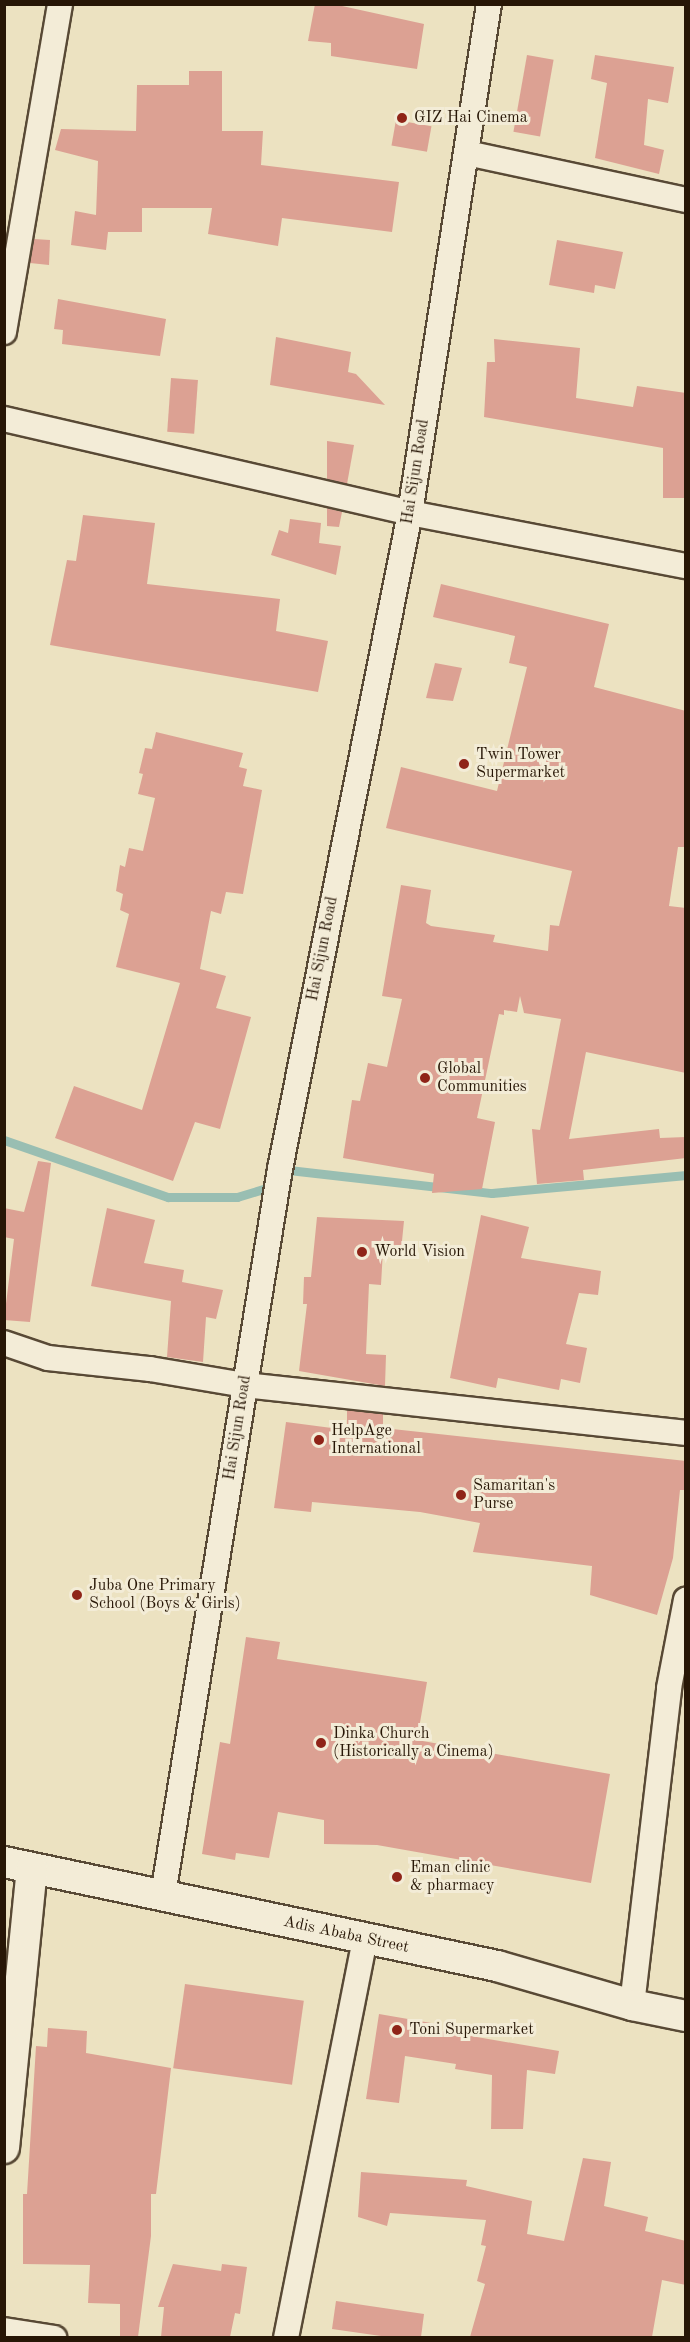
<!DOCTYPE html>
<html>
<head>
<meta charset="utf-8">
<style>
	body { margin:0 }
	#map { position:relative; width:690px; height:2342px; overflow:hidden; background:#ece2c1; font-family:"Old Standard TT",serif }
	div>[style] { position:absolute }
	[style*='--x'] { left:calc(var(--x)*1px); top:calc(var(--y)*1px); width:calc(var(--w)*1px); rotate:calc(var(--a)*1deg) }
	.stream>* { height:9px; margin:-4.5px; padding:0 4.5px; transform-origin:4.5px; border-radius:4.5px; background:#99beb2 }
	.building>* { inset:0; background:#dca193; transform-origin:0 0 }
	.roads { filter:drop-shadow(2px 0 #584935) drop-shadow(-2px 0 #584935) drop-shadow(0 2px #584935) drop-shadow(0 -2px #584935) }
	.minor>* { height:24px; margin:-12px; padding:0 12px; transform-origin:12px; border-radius:12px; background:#f3ecd7 }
	.tertiary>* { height:30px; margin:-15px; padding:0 15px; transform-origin:15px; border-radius:15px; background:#f3ecd7 }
	.dots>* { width:16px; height:16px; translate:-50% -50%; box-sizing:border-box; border:3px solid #f3ecd7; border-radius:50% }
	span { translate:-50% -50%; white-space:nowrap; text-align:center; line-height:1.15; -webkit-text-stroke:6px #f3ecd7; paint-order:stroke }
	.poi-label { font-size:16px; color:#271606 }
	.left { translate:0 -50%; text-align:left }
	.street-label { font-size:16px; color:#271606 }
	.frame { position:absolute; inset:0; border:6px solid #271606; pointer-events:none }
</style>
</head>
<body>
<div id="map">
	<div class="stream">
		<i style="--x:4;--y:1140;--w:174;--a:19.2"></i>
		<i style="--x:168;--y:1197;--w:69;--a:0"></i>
		<i style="--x:237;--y:1197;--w:30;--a:-17"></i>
		<i style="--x:266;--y:1188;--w:10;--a:-53"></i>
		<i style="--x:280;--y:1169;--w:213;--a:6.5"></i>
		<i style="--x:492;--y:1193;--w:195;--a:-5.3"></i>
	</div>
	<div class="building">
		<i style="clip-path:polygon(315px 4px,333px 4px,424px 24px,417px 69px,331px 56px,331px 43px,308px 41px)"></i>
		<i style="left:527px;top:55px;width:27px;height:78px;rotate:10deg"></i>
		<i style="clip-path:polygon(595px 55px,674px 67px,668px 103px,648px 99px,644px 145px,664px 150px,659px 174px,595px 158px,607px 83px,591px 79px)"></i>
		<i style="clip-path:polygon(189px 71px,222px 71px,222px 131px,263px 131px,261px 165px,399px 182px,392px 232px,282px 218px,278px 246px,208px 234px,212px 208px,142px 208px,142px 232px,108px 232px,106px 250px,71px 245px,75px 211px,96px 215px,98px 161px,55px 150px,61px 129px,136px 131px,137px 85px,189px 85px)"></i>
		<i style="left:396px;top:120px;width:36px;height:26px;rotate:10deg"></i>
		<i style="clip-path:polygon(34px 239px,50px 240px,49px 265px,30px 263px)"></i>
		<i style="clip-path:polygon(557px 240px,623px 252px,615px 289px,595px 285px,594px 293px,549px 285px)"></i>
		<i style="clip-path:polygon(58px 299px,166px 319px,160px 356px,62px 344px,63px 330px,54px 329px)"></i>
		<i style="clip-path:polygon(276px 337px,351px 352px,348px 372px,356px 374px,385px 405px,270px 385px)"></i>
		<i style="clip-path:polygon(494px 339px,580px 348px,576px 398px,633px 407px,637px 386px,686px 393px,686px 498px,663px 498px,663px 448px,484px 417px,487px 362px,495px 362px)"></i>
		<i style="left:171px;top:378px;width:27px;height:54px;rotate:4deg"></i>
		<i style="clip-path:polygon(327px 441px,354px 445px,347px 484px,327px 479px)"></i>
		<i style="clip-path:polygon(327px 508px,342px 512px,339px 527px,327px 526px)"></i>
		<i style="clip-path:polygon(83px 515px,155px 523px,147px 584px,280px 599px,276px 631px,328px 641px,318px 692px,50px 645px,67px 560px,76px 561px)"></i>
		<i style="clip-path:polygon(290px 519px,321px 523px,319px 543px,341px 546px,336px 575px,271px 555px,279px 530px,288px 533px)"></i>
		<i style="clip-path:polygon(441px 584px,609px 624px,594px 687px,686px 711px,686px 847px,678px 847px,669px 906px,686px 908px,686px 1073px,586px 1052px,569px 1139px,659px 1129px,660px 1138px,686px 1137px,686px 1158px,583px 1170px,584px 1180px,537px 1184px,532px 1129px,540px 1130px,561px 1019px,524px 1013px,520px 996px,517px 1012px,504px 1010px,504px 1015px,499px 1014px,477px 1118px,495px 1122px,482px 1189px,432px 1193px,434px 1174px,343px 1158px,352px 1100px,360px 1101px,368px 1063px,387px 1067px,402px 999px,382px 996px,401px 885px,431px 890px,426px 923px,431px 926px,495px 935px,493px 942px,548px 951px,550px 925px,559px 926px,572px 871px,386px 828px,401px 767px,497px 791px,527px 667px,509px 663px,515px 636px,433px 617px)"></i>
		<i style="clip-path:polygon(435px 663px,462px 668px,453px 701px,426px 698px)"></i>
		<i style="clip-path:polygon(156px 732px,243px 753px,239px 767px,247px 769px,243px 786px,262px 790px,243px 894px,226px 892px,221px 914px,211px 911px,200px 969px,226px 976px,216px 1008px,251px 1017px,220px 1129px,195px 1122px,173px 1181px,55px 1138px,74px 1086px,142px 1110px,180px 983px,116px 967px,129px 914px,120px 910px,123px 894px,116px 891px,120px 865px,125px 867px,129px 848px,143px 851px,155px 798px,138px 794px,143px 774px,139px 773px,145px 748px,152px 749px)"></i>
		<i style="clip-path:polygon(38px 1161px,51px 1163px,30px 1322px,4px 1320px,14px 1239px,4px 1237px,4px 1208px,24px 1212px)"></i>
		<i style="clip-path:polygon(107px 1208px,155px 1220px,144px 1263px,184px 1270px,182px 1282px,223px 1290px,216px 1319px,206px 1317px,203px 1362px,167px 1357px,171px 1301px,91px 1286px)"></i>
		<i style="clip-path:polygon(481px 1215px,529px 1227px,521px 1258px,601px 1271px,598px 1295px,579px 1293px,566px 1344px,587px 1348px,580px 1383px,561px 1379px,559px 1390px,498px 1378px,496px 1388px,450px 1378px)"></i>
		<i style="clip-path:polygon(317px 1217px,404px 1221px,401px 1251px,383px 1250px,381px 1285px,369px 1284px,366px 1354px,386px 1355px,385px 1386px,299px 1371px,307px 1304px,303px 1304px,304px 1277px,311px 1277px)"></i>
		<i style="clip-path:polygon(347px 1410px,383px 1414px,383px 1428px,686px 1461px,686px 1490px,680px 1490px,673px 1558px,657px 1615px,590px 1595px,592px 1566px,473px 1552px,480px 1523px,420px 1512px,312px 1502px,311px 1512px,274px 1508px,286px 1422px,347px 1430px)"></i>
		<i style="clip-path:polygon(246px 1637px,280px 1642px,277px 1659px,427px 1682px,417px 1740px,610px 1774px,591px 1883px,377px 1845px,324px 1844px,324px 1820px,278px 1812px,269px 1858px,236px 1853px,235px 1860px,202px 1854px,220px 1742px,230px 1744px)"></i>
		<i style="left:185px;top:1984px;width:120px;height:85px;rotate:8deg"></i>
		<i style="clip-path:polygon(379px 2014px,437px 2024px,436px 2030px,559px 2051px,555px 2074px,527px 2070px,523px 2129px,491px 2129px,492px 2075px,455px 2069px,456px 2064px,405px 2056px,399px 2103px,366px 2099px)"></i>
		<i style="clip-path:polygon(48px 2028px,87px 2031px,86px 2053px,171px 2068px,156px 2194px,151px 2194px,151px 2236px,138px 2337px,120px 2337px,120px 2304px,88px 2303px,90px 2265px,23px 2264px,23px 2194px,27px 2194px,36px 2046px,47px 2047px)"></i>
		<i style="clip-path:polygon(583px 2158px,611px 2162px,604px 2206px,648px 2217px,645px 2231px,686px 2241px,686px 2285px,662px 2280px,652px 2337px,470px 2337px,485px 2284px,477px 2281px,486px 2246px,481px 2245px,486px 2220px,390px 2213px,387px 2226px,358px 2217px,361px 2172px,467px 2180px,466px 2186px,532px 2201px,527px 2234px,564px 2241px)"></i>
		<i style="clip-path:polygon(173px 2264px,221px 2271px,222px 2264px,247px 2267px,240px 2314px,235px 2313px,230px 2337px,161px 2337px,164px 2307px,158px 2307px)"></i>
		<i style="clip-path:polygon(336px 2301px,424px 2314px,421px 2337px,388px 2337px,332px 2329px)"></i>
	</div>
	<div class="roads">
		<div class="minor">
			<i style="--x:467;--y:153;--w:224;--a:12.1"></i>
			<i style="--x:4;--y:332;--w:333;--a:-80.3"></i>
			<i style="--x:4;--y:419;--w:417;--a:13"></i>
			<i style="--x:410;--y:513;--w:281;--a:10.9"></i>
			<i style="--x:4;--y:1343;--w:46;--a:18.8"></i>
			<i style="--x:48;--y:1358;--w:103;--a:6.2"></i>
			<i style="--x:150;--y:1369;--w:96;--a:9.6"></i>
			<i style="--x:245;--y:1385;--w:444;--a:6.2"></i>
			<i style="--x:163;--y:1895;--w:735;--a:-80.85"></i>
			<i style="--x:280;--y:1169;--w:669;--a:-78.79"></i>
			<i style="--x:410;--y:513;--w:515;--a:-81.18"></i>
			<i style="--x:632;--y:2005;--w:319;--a:-83.3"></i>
			<i style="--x:669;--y:1688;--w:90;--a:-79.1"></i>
			<i style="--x:4;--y:2330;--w:51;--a:9.1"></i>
			<i style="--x:286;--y:2338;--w:406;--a:-78.8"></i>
		</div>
		<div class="tertiary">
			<i style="--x:4;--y:1862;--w:504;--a:11.91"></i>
			<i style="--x:497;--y:1966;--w:141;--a:16.1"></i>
			<i style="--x:632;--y:2005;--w:55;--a:11.5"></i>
			<i style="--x:4;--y:2148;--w:281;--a:-84.3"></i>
		</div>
	</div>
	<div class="dots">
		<i style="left:402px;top:118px;background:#8f2418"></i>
		<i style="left:464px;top:764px;background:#8f2418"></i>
		<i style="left:425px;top:1078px;background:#8f2418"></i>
		<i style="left:362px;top:1252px;background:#8f2418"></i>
		<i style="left:319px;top:1440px;background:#8f2418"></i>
		<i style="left:461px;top:1495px;background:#8f2418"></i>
		<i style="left:77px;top:1595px;background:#8f2418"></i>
		<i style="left:321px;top:1743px;background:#8f2418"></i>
		<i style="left:397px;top:1877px;background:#8f2418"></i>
		<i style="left:397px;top:2030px;background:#8f2418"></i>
	</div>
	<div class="poi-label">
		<span class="left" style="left:414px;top:118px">GIZ Hai Cinema</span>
		<span class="left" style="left:476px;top:764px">Twin Tower<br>Supermarket</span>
		<span class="left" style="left:437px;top:1078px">Global<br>Communities</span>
		<span class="left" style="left:374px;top:1252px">World Vision</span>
		<span class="left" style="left:331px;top:1440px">HelpAge<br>International</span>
		<span class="left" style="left:473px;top:1495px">Samaritan's<br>Purse</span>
		<span class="left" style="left:89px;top:1595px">Juba One Primary<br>School (Boys &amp; Girls)</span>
		<span class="left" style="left:333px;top:1743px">Dinka Church<br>(Historically a Cinema)</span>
		<span class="left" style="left:410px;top:1877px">Eman clinic<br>&amp; pharmacy</span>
		<span class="left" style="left:409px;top:2030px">Toni Supermarket</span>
	</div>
	<div class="street-label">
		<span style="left:416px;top:472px;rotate:-81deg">Hai Sijun Road</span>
		<span style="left:323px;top:949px;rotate:-79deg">Hai Sijun Road</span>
		<span style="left:238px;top:1428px;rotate:-81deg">Hai Sijun Road</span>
		<span style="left:346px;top:1935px;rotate:12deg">Adis Ababa Street</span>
	</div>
	<div class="frame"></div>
</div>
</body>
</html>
